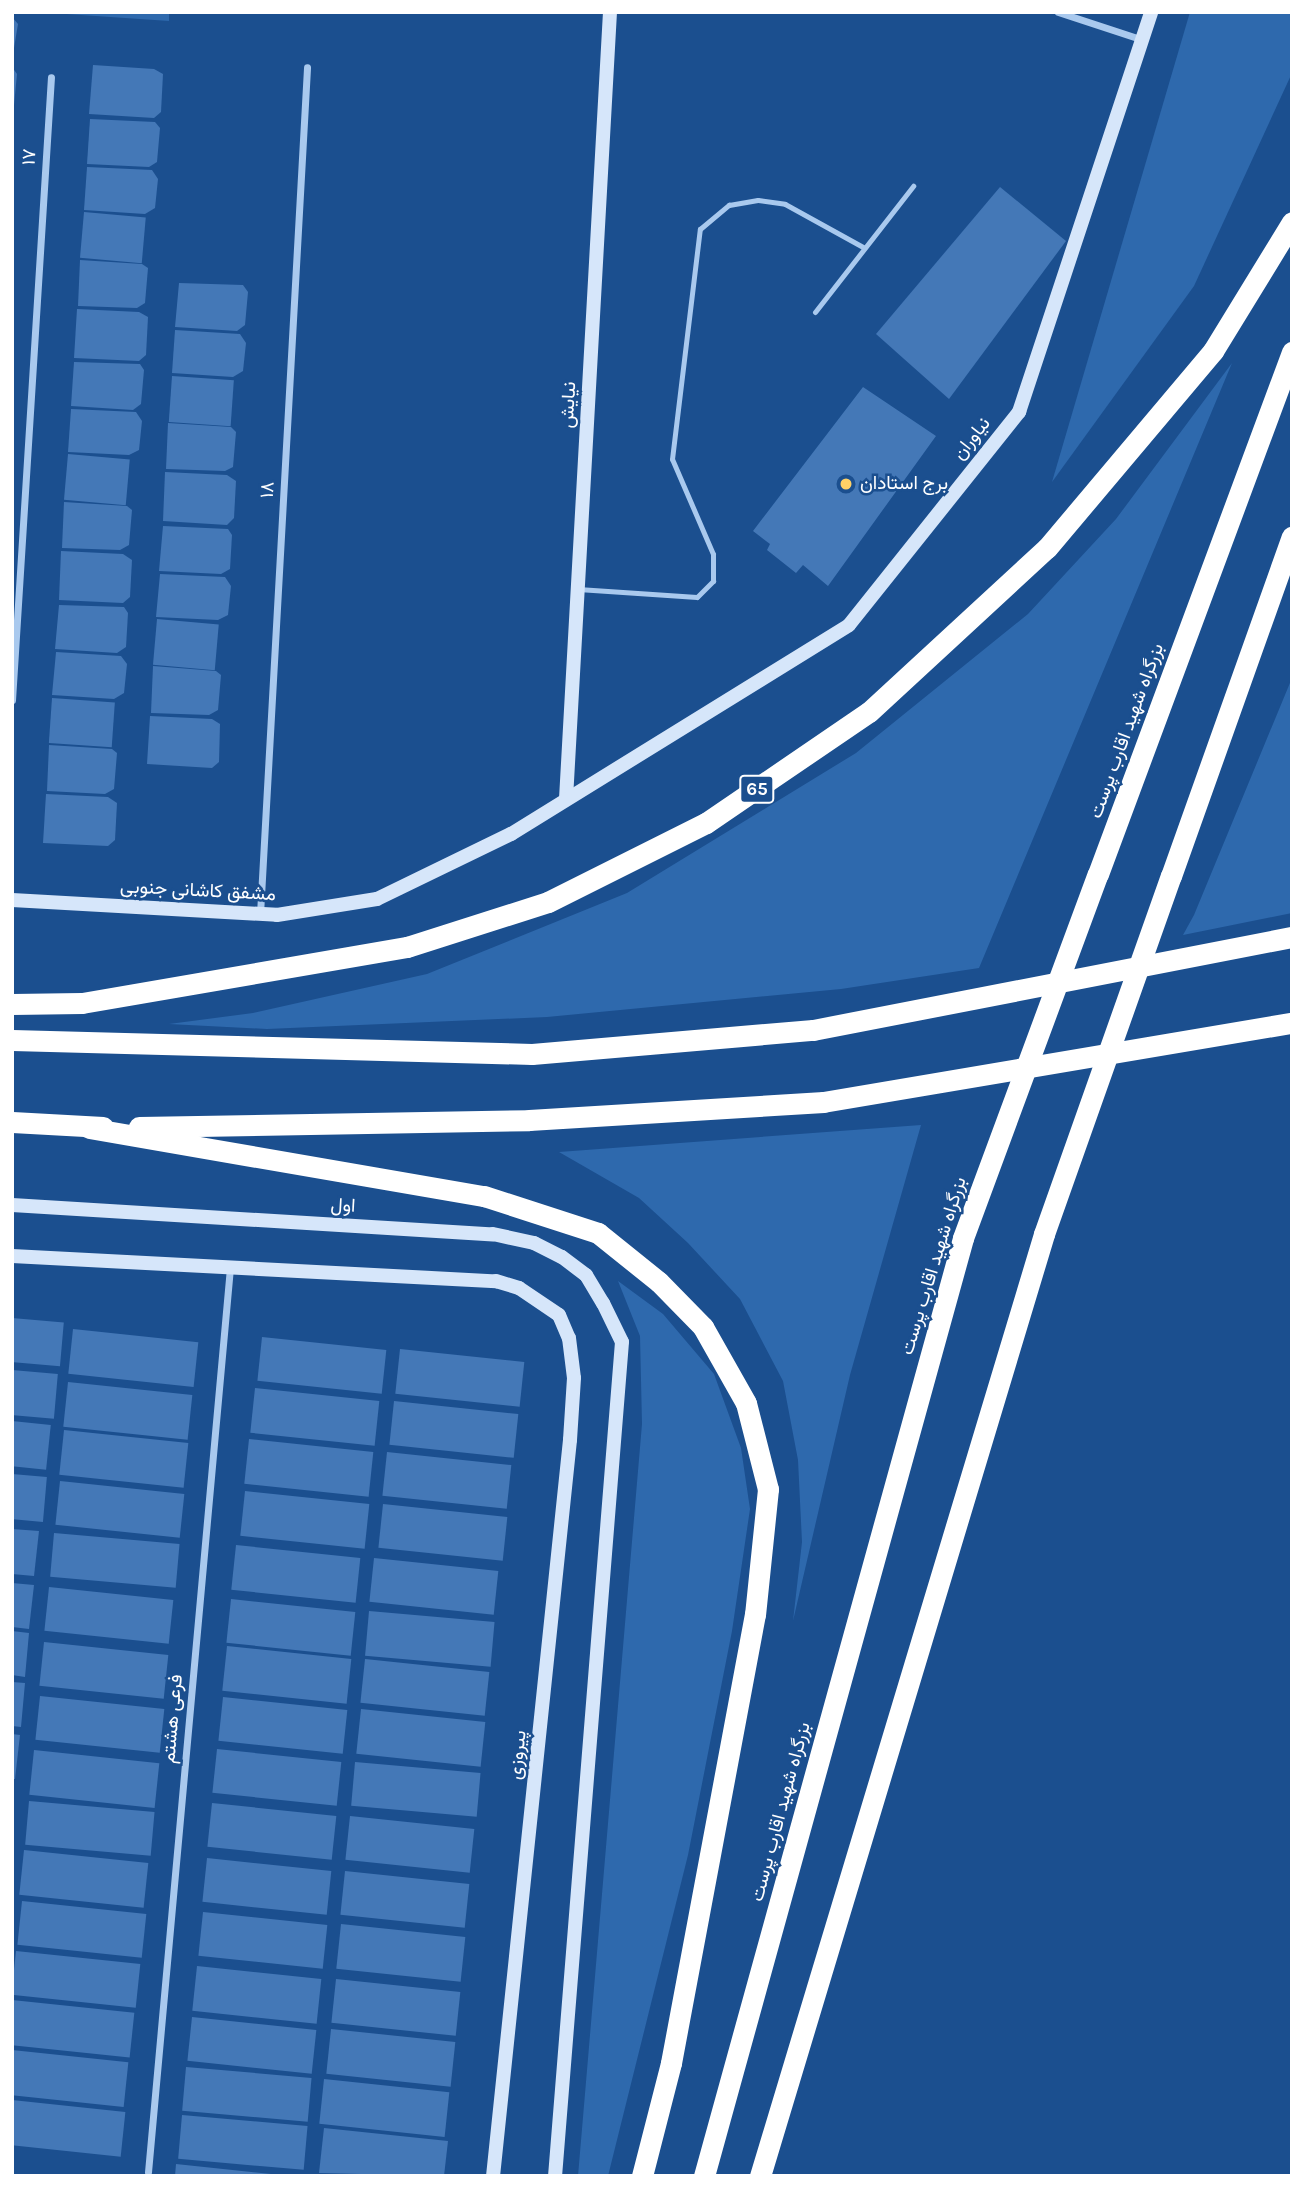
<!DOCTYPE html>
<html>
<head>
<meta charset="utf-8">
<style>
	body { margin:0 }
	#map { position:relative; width:1304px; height:2188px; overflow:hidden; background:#1b4f8f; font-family:Karla,Vazirmatn,sans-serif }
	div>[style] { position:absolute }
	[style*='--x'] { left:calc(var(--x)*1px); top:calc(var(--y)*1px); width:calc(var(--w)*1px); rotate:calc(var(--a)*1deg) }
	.green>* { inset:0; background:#2e69ad }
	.building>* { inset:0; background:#4478b7; transform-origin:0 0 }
	.lane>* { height:5px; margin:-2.5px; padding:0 2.5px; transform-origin:2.5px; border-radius:2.5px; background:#a9c9ee }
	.street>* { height:7px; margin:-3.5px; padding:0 3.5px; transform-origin:3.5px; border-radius:3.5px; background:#a9c9ee }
	.secondary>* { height:14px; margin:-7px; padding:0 7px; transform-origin:7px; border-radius:7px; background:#d6e6fa }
	.highway>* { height:21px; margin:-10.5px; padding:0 10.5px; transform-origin:10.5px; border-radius:10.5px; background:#fff }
	.highway-bridge>* { height:21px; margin:-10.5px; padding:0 10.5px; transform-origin:10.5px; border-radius:10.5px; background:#fff }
	.dots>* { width:19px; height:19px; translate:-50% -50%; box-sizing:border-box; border:4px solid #1b4f8f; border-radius:50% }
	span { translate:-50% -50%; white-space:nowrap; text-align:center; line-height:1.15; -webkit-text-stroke:5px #1b4f8f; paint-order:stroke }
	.shield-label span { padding:2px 5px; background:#1b4f8f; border:2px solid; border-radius:5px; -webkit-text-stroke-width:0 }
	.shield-label { font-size:18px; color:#fff; font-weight:700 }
	.street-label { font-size:19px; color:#fff }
	.poi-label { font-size:19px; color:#fff }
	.left { translate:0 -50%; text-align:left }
	.frame { position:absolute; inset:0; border:14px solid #fff; pointer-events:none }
</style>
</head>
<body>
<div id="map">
	<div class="green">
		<i style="clip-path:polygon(37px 12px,169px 12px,169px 21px)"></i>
		<i style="clip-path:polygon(1190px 12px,1292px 12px,1292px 73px,1194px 286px,1052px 482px)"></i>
		<i style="clip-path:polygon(1232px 363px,979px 968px,841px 989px,547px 1017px,267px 1029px,169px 1024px,253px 1013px,427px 974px,627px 893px,856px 753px,1028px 614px,1116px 519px)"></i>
		<i style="clip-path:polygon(1292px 678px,1292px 913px,1183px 935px,1194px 915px)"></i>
		<i style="clip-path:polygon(921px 1125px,850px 1375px,793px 1621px,802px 1542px,798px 1460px,783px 1381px,740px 1299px,688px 1243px,639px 1198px,559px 1152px)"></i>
		<i style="clip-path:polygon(618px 1281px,663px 1314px,714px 1374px,741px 1448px,750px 1509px,732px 1631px,688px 1855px,610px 2168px,608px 2176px,578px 2176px,642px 1424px,640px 1336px)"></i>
	</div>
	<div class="building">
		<i style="clip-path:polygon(12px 17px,18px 24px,12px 60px)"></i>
		<i style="clip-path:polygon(93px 65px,154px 69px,163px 74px,161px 112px,154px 118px,89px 114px)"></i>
		<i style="clip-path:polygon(12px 67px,17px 74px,14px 105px,12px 105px)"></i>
		<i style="clip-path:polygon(90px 119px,155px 122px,160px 128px,157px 162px,149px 167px,87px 164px)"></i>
		<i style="clip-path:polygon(87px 167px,152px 170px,158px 179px,155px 208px,145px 214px,84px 210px)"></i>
		<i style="clip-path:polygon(1000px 187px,1066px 241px,949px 399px,876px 334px)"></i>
		<i style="left:84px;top:212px;width:62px;height:46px;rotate:5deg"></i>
		<i style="clip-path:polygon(80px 260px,142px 264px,148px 268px,145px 303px,137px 308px,78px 306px)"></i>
		<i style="clip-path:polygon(179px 283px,243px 285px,248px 292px,245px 325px,237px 331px,175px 327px)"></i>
		<i style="clip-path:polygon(77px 309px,139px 312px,148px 317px,146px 355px,139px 361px,74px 358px)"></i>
		<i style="clip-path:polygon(175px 330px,240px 334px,246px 343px,243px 371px,233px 377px,172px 373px)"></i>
		<i style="clip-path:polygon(74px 362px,140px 364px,144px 370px,141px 404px,133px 410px,71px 406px)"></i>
		<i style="left:172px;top:376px;width:62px;height:46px;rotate:4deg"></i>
		<i style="clip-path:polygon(863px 387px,936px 436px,828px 586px,803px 565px,796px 573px,767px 550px,770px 544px,753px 531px)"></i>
		<i style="clip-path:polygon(71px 409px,136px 412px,142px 421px,139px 450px,129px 455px,68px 452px)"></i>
		<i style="clip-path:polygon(168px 423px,231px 427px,236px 432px,233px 467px,225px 471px,166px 469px)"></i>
		<i style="left:68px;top:454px;width:62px;height:46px;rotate:5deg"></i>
		<i style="clip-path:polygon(165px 472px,227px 475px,236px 481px,234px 518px,227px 525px,163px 521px)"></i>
		<i style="clip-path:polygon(64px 502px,127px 506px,132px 510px,129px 545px,120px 550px,62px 548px)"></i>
		<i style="clip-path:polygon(163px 526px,228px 529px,232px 535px,230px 569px,221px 574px,159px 571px)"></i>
		<i style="clip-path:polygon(61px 551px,123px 554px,132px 560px,130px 597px,123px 603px,59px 600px)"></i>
		<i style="clip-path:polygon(160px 574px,225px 577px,231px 586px,228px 615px,218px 620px,156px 617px)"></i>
		<i style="clip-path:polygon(59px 605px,124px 607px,128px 613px,126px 647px,117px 653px,55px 649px)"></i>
		<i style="left:157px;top:619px;width:62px;height:46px;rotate:5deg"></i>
		<i style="clip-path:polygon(56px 652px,121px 656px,127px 664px,124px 693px,114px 699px,52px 695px)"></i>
		<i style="clip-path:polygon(153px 666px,216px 671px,221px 675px,218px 710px,209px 715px,151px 713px)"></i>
		<i style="left:52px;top:698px;width:63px;height:45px;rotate:4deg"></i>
		<i style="clip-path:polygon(150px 716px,212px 719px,220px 724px,219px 762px,212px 768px,147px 764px)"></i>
		<i style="clip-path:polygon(49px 745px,112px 749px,117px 753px,114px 789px,105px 794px,47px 791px)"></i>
		<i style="clip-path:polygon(46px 794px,108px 797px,117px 803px,115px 840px,108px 846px,43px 843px)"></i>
		<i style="left:12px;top:1318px;width:52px;height:44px;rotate:5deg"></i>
		<i style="left:73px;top:1329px;width:126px;height:45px;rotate:6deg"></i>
		<i style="left:262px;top:1337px;width:125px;height:44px;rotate:6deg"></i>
		<i style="left:400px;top:1349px;width:125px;height:45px;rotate:6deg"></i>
		<i style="left:12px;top:1370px;width:46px;height:45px;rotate:5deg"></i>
		<i style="left:68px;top:1382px;width:125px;height:45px;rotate:6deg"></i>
		<i style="left:255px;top:1388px;width:125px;height:45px;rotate:6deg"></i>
		<i style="left:394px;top:1401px;width:125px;height:44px;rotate:6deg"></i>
		<i style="left:12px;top:1421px;width:39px;height:45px;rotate:6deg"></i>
		<i style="left:64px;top:1430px;width:125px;height:45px;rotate:6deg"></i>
		<i style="left:249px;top:1439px;width:125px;height:45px;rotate:6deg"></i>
		<i style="left:387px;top:1452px;width:125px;height:44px;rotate:6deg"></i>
		<i style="left:12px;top:1474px;width:35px;height:45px;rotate:5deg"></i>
		<i style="left:60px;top:1481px;width:125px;height:44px;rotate:6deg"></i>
		<i style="left:245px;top:1491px;width:125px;height:45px;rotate:6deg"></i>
		<i style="left:383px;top:1504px;width:125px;height:44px;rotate:6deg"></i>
		<i style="clip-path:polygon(12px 1529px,39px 1531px,34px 1576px,12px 1574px)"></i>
		<i style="left:54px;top:1533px;width:126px;height:44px;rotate:5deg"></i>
		<i style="left:236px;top:1545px;width:125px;height:45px;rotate:6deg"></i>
		<i style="left:374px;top:1558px;width:125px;height:44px;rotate:6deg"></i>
		<i style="clip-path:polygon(12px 1583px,34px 1585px,29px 1629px,12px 1627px)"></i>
		<i style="left:49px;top:1587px;width:125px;height:44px;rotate:6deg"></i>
		<i style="left:231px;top:1599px;width:125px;height:44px;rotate:6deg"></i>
		<i style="left:369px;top:1611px;width:126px;height:45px;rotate:5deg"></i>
		<i style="clip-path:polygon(12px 1631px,29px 1633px,25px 1677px,12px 1675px)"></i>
		<i style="left:44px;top:1642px;width:125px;height:44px;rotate:6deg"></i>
		<i style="left:227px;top:1646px;width:125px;height:45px;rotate:6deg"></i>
		<i style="left:365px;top:1659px;width:125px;height:44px;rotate:6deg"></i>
		<i style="clip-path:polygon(12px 1682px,25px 1683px,21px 1727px,12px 1726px)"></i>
		<i style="left:40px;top:1696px;width:125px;height:44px;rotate:6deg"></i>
		<i style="left:223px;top:1697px;width:125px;height:44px;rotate:6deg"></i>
		<i style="left:361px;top:1709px;width:125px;height:45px;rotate:6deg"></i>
		<i style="clip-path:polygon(12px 1734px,20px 1735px,15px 1779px,12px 1779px)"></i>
		<i style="left:217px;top:1749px;width:125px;height:44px;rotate:6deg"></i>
		<i style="left:34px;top:1750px;width:126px;height:45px;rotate:6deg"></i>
		<i style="left:355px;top:1762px;width:126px;height:44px;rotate:5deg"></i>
		<i style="left:29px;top:1801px;width:126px;height:44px;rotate:5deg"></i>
		<i style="left:212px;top:1803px;width:125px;height:44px;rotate:6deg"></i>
		<i style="left:350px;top:1816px;width:125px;height:44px;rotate:6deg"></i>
		<i style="left:24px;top:1850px;width:125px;height:45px;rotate:6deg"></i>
		<i style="left:207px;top:1858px;width:125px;height:44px;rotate:6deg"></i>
		<i style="left:345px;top:1871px;width:125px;height:44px;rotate:6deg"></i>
		<i style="left:22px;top:1901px;width:125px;height:44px;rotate:6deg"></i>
		<i style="left:203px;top:1912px;width:125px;height:44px;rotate:6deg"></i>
		<i style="left:341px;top:1924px;width:125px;height:45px;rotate:6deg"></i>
		<i style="left:16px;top:1951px;width:125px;height:44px;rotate:6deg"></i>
		<i style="left:197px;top:1966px;width:125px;height:45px;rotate:6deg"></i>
		<i style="left:336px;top:1979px;width:125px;height:44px;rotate:6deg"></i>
		<i style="left:12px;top:2000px;width:123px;height:45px;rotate:6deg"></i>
		<i style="left:192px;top:2017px;width:125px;height:44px;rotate:6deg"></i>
		<i style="left:331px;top:2029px;width:125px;height:45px;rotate:6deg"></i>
		<i style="left:12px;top:2050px;width:117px;height:45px;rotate:6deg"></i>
		<i style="left:186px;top:2067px;width:126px;height:44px;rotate:5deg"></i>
		<i style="left:324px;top:2079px;width:126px;height:45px;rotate:6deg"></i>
		<i style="left:12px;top:2100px;width:114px;height:45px;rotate:6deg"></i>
		<i style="left:182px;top:2115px;width:126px;height:44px;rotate:5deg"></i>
		<i style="clip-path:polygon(324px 2128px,448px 2141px,444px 2176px,319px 2173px)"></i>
		<i style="clip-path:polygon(176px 2164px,271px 2174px,271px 2176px,175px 2176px)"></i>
	</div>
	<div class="lane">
		<i style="--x:815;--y:312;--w:160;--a:-52.1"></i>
		<i style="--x:578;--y:589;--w:119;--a:3.8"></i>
		<i style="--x:697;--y:597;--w:23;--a:-45"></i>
		<i style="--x:713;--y:581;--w:27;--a:-90"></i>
		<i style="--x:713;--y:554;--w:103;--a:-113.3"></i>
		<i style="--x:672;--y:459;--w:232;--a:-83.1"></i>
		<i style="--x:700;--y:229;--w:38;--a:-40"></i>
		<i style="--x:729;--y:205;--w:29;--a:-10"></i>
		<i style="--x:758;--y:200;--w:27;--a:8"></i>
		<i style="--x:785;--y:204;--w:89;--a:28.9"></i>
	</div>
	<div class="street">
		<i style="--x:1058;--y:12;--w:89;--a:18.2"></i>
		<i style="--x:12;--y:700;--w:624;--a:-86.42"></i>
		<i style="--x:260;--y:914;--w:848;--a:-86.82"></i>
		<i style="--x:148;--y:2172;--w:908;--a:-84.82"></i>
	</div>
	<div class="secondary">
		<i style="--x:566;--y:799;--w:788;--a:-86.8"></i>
		<i style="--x:12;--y:900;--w:265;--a:3.2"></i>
		<i style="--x:277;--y:915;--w:101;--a:-9.1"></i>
		<i style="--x:377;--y:899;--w:149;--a:-25.9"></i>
		<i style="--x:511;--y:834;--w:397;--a:-31.7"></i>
		<i style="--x:849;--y:625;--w:273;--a:-51.4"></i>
		<i style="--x:1019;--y:412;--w:421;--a:-71.7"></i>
		<i style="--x:12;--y:1205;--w:482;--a:3.5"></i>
		<i style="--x:493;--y:1234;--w:42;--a:12.4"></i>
		<i style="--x:534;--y:1243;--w:31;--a:27"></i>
		<i style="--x:562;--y:1257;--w:30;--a:37"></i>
		<i style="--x:586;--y:1275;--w:33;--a:59"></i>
		<i style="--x:603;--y:1303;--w:43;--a:64"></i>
		<i style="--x:622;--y:1342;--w:837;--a:94.59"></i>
		<i style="--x:12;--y:1256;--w:485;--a:3"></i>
		<i style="--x:496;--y:1281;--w:24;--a:17"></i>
		<i style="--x:519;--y:1288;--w:48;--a:34"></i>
		<i style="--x:559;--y:1315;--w:25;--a:67"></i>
		<i style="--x:569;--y:1338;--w:40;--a:82.9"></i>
		<i style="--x:574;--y:1378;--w:62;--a:93.7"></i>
		<i style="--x:570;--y:1440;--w:740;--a:95.97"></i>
	</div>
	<div class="highway">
		<i style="--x:1098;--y:874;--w:557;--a:-69.61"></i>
		<i style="--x:1171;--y:876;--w:360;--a:-70.4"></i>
		<i style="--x:12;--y:1004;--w:70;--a:-0.8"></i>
		<i style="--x:82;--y:1003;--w:330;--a:-9.8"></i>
		<i style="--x:407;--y:947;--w:148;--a:-17.7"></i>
		<i style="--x:548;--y:902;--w:177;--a:-26.6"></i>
		<i style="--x:706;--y:823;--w:197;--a:-34.3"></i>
		<i style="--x:869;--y:712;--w:242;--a:-42.7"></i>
		<i style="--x:1047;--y:548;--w:258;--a:-49.9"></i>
		<i style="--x:1213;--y:351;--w:151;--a:-58.5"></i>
		<i style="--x:12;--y:1040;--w:520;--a:1.54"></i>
		<i style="--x:532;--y:1054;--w:282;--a:-4.9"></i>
		<i style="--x:813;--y:1030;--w:488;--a:-11"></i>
		<i style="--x:12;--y:1122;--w:91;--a:3.1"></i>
		<i style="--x:139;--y:1127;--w:390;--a:-1"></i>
		<i style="--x:529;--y:1120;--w:295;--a:-3.5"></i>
		<i style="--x:823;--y:1102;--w:476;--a:-9.6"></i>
		<i style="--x:89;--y:1128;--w:401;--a:9.8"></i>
		<i style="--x:484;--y:1196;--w:120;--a:18"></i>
		<i style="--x:598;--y:1233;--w:78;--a:38.8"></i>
		<i style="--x:659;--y:1282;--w:63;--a:45.6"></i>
		<i style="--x:703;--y:1327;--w:87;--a:60.5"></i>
		<i style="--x:746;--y:1403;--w:89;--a:75.7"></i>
		<i style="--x:768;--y:1489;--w:126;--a:95.9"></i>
		<i style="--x:755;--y:1614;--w:457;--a:100.6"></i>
		<i style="--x:671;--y:2063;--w:117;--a:104.4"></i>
		<i style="--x:704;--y:2176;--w:973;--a:-74.56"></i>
		<i style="--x:760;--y:2176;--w:984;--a:-73.22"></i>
	</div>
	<div class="highway-bridge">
		<i style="--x:1044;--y:1234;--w:380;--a:-70.5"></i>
		<i style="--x:963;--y:1238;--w:388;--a:-69.7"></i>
	</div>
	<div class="dots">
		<i style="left:846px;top:484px;background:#ffd166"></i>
	</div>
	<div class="shield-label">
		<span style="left:757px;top:789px">65</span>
	</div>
	<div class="street-label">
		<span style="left:30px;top:157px;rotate:-86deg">۱۷</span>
		<span style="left:569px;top:405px;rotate:-87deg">نیایش</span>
		<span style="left:972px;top:439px;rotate:-52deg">نیاوران</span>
		<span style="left:268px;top:490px;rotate:-87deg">۱۸</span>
		<span style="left:1127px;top:731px;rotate:-70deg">بزرگراه شهید اقارب پرست</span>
		<span style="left:198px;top:891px;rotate:3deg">مشفق کاشانی جنوبی</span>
		<span style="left:343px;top:1206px;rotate:3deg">اول</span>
		<span style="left:934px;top:1266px;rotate:-73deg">بزرگراه شهید اقارب پرست</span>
		<span style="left:173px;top:1719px;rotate:-85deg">فرعی هشتم</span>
		<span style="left:518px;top:1755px;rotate:-84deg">پیروزی</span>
		<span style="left:781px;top:1812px;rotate:-75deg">بزرگراه شهید اقارب پرست</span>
	</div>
	<div class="poi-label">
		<span class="left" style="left:860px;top:484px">برج استادان</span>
	</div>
	<div class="frame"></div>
</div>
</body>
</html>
